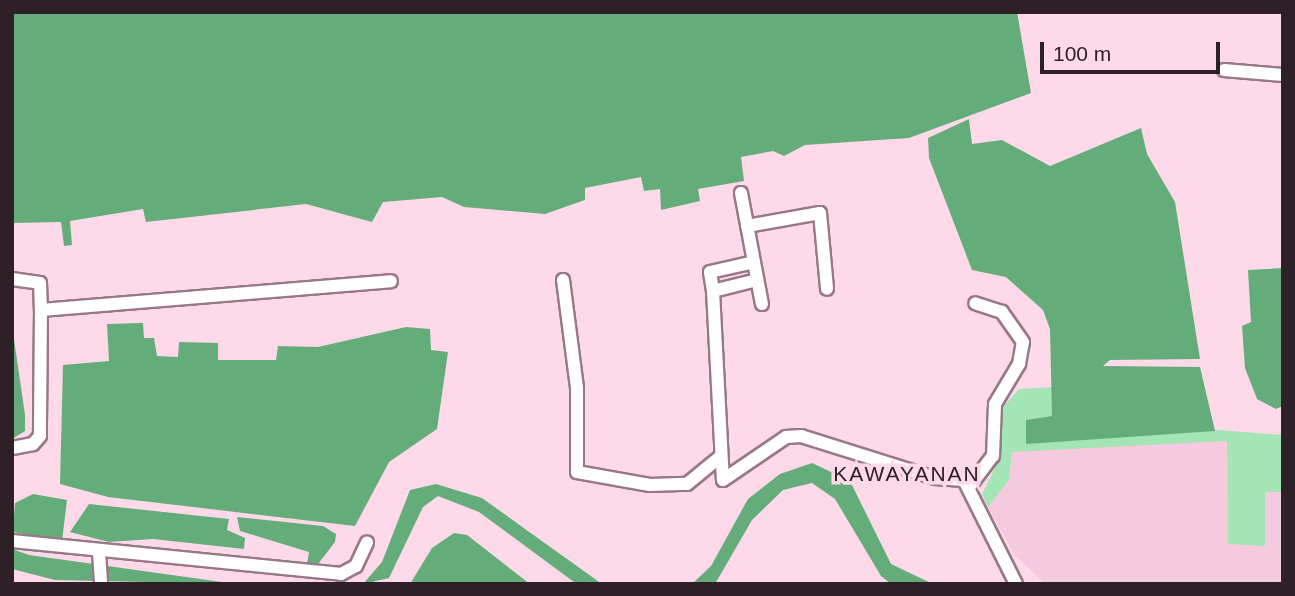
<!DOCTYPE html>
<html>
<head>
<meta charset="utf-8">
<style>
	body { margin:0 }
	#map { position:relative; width:1295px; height:596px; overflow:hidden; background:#fdd9e9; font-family:Arial,sans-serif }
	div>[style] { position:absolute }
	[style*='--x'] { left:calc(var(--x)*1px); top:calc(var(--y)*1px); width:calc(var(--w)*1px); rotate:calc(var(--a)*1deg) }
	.built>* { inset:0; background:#f6cade }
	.green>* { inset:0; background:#a3e5b4 }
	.water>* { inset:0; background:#64ac79 }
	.roads { filter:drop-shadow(2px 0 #987887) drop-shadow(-2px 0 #987887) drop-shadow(0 2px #987887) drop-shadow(0 -2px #987887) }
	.street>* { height:12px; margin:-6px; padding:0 6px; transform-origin:6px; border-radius:6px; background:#fff }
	span { translate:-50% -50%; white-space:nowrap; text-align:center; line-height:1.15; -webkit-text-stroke:7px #fdd9e9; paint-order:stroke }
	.neighbourhood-label { font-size:21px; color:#2d2026; letter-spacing:2px }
	.frame { position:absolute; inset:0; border:14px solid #2d2026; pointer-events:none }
	.scale { position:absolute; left:1040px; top:42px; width:180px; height:32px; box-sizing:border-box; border:4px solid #2d2026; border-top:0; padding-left:9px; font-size:21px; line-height:24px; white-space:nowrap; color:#2d2026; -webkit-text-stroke:5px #fdd9e9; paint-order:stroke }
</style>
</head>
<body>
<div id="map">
	<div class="built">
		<i style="clip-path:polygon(1201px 439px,1227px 441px,1228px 544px,1265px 492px,1283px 492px,1283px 584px,1045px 584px,1015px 555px,988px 507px,1009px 480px,1012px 452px)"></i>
	</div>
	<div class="green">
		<i style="clip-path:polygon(1054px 387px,1052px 417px,1283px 435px,1283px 492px,1265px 492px,1265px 546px,1228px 544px,1227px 441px,1012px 452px,1009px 480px,988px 507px,982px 494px,998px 462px,996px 422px,1005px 405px,1019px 389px)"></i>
	</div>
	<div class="water">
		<i style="clip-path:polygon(12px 12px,1017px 12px,1031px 93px,909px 138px,805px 145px,784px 156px,773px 151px,741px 157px,744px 181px,698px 189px,700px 201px,661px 210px,660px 189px,644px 191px,641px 177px,585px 188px,585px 200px,545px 214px,464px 207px,442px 197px,383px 202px,372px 222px,306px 204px,146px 222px,143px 209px,70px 221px,72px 245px,64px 246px,61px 222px,12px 223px)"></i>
		<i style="clip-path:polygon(969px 119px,972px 144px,1002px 140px,1050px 166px,1141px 128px,1147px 154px,1175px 202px,1200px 359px,1110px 360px,1103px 366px,1200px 367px,1215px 431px,1026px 444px,1026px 420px,1052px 416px,1050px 329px,1043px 310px,1006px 277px,972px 270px,929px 158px,928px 138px)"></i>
		<i style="clip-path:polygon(1283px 268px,1283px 406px,1276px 409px,1257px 399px,1245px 368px,1242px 326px,1251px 322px,1248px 270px)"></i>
		<i style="clip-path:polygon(143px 323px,144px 338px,154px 338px,157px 356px,178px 357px,179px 342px,218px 343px,218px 360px,276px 360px,278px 346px,318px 347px,406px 327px,430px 329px,431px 350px,448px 352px,437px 429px,389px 462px,355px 526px,108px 497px,60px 484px,63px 365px,109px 361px,107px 324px)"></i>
		<i style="clip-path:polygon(14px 339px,25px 415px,25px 431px,12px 439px)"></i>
		<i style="clip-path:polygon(812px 463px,850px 481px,891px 564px,933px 584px,891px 584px,881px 576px,835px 499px,812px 483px,783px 490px,752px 520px,715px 584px,692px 584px,711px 566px,748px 499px,780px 474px)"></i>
		<i style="clip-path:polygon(436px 484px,482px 498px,602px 584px,574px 582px,479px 512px,438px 496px,423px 507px,389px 578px,363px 584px,382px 562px,410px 490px)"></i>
		<i style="clip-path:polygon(33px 494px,67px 500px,62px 541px,13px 532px,15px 503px)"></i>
		<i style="clip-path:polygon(89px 504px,229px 519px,227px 530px,245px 538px,244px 549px,153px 539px,109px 542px,70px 532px)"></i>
		<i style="clip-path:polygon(237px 517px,323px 526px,336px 534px,335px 542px,318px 564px,307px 564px,309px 552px,240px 531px)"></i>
		<i style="clip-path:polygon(454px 533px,467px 535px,530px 584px,410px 584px,432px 548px)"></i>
		<i style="clip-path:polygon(12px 549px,29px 555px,236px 584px,55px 580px,12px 569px)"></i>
	</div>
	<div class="roads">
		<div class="street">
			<i style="--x:1224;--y:70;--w:59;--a:4.8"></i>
			<i style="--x:741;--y:193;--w:113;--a:79.3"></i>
			<i style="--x:747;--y:226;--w:74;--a:-10.1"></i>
			<i style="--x:820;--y:213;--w:76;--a:84.7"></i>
			<i style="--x:12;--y:279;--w:28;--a:8"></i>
			<i style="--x:40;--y:283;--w:27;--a:88"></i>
			<i style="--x:41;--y:310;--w:126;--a:90.5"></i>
			<i style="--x:40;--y:436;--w:11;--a:131"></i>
			<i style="--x:33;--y:444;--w:21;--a:169"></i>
			<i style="--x:563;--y:280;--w:109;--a:82.6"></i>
			<i style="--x:577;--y:388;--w:84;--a:90"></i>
			<i style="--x:577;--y:472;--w:74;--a:10.1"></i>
			<i style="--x:650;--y:485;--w:37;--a:-2"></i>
			<i style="--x:687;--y:484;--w:44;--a:-39.5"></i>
			<i style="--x:757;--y:280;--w:45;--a:166"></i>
			<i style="--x:713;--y:291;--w:189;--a:87"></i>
			<i style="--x:723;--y:480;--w:76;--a:-34.3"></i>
			<i style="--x:786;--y:437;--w:15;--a:-4"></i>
			<i style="--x:801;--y:436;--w:140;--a:17.4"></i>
			<i style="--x:935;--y:478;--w:29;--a:4"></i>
			<i style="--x:964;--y:480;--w:116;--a:63.4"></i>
			<i style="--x:713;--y:291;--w:19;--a:-99"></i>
			<i style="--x:710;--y:272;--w:45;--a:-12.8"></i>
			<i style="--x:41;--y:310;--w:351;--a:-4.7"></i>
			<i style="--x:970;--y:486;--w:38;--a:-53"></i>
			<i style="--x:993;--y:456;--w:52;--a:-87.8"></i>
			<i style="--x:995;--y:404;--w:47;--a:-59"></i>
			<i style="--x:1019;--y:364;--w:22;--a:-80"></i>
			<i style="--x:1023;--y:342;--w:37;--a:-125"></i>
			<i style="--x:1002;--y:312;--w:28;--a:-162"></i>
			<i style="--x:12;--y:541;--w:331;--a:5.7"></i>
			<i style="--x:341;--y:574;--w:17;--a:-28"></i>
			<i style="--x:356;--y:566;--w:26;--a:-65"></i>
			<i style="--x:99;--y:553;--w:31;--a:86"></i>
		</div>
	</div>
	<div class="neighbourhood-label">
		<span style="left:907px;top:474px">KAWAYANAN</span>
	</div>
	<div class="frame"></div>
	<div class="scale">100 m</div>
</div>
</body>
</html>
